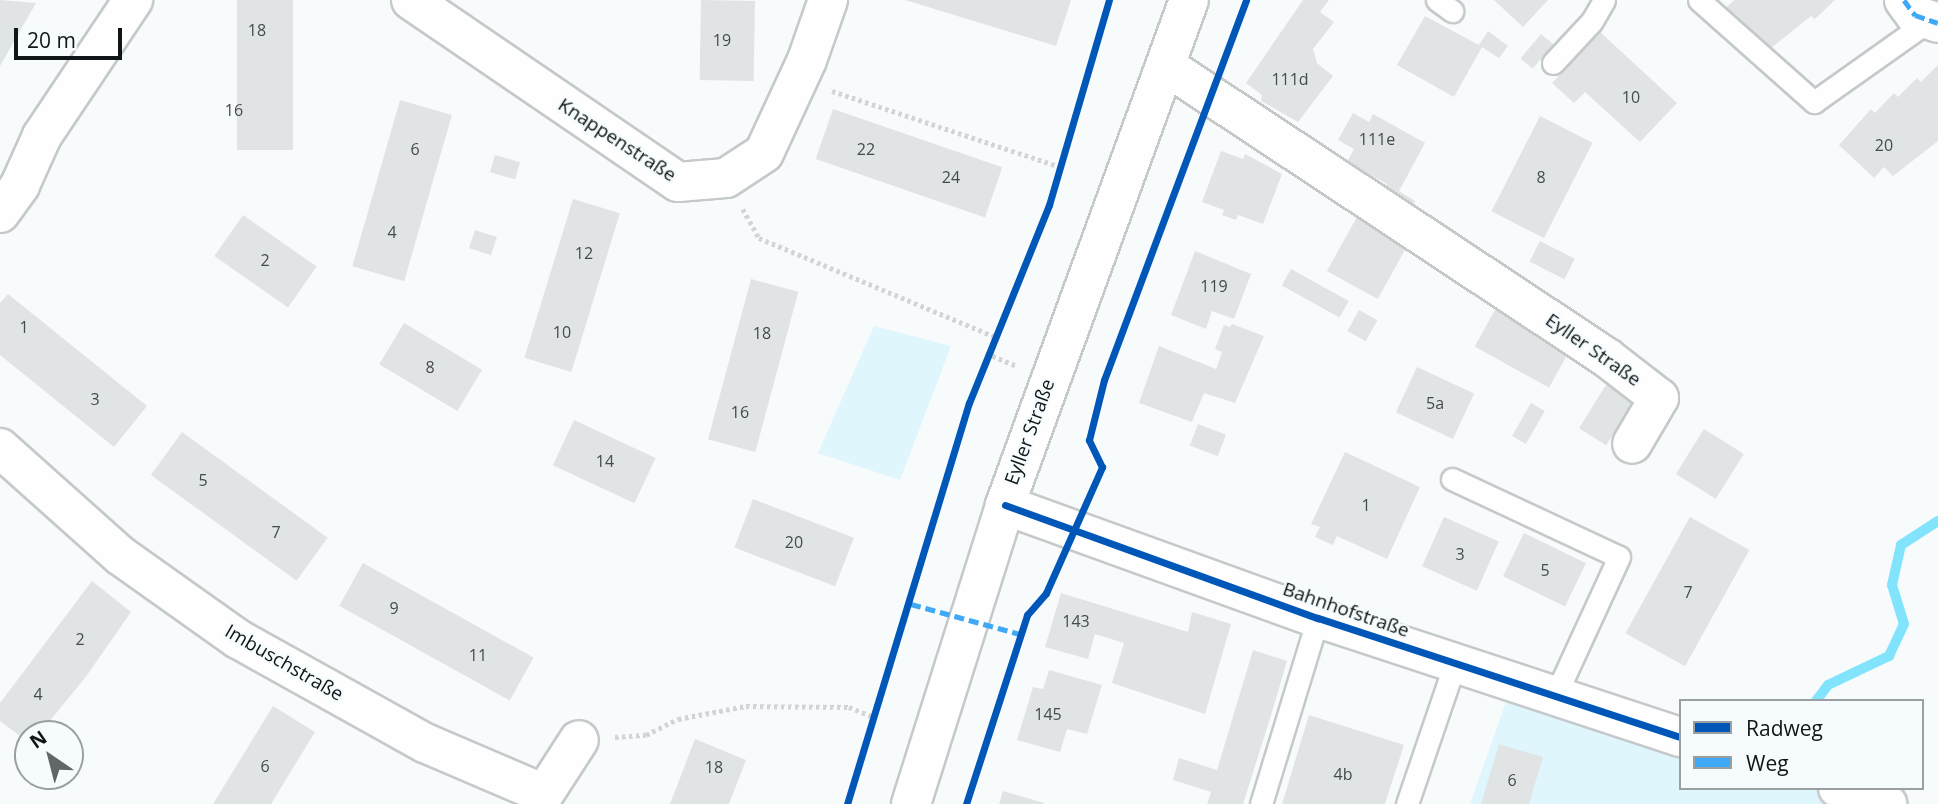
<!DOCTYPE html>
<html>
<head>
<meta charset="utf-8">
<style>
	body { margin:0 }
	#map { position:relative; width:1938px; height:804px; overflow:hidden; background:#f8fbfc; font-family:"Open Sans",sans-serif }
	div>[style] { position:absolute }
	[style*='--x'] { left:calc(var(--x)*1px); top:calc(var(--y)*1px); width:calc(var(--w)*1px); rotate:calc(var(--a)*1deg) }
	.green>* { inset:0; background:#dff6fc }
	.stream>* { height:10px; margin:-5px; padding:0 5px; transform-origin:5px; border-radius:5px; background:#82e4fc }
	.building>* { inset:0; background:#e0e4e5; transform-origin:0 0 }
	.path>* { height:4.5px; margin-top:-2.25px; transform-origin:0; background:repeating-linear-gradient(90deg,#d3d4d5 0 3.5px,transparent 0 7px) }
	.roads { filter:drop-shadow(2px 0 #c5c9ca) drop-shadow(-2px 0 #c5c9ca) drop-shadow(0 2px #c5c9ca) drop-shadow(0 -2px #c5c9ca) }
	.service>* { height:21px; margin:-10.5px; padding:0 10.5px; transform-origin:10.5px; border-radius:10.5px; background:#fefeff }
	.minor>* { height:38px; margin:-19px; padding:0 19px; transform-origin:19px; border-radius:19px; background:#fefeff }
	.secondary>* { height:38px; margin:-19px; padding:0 19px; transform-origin:19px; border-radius:19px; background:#fefeff }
	.quiet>* { height:5px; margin-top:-2.5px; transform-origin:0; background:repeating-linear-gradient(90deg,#3fa9f5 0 10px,transparent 0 15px) }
	.cycleway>* { height:7px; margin:-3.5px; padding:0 3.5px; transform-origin:3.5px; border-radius:3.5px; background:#0057b8 }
	span { translate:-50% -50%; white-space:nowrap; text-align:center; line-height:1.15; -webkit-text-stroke:5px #f6fcfe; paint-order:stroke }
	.number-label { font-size:16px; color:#454a4c }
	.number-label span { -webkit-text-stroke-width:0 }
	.street-label { font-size:19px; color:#101517 }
	.legend { position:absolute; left:1679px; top:699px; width:245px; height:91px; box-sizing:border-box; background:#f6fcfe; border:2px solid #9aa0a2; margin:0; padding:9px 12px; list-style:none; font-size:21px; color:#101517 }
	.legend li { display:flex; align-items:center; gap:14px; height:35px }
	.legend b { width:35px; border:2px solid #9aa0a2 }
	.north { position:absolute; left:14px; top:720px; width:70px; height:70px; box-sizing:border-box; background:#f6fcfe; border:2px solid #9aa0a2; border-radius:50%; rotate:325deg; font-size:19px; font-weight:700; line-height:28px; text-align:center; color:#101517 }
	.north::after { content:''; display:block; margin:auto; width:24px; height:32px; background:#616667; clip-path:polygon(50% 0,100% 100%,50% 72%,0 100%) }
	.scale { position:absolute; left:14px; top:28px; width:108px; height:32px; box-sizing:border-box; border:4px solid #101517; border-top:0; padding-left:9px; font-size:21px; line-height:24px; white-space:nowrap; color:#101517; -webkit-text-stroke:5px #f6fcfe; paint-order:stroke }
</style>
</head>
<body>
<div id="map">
	<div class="green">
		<i style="clip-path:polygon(874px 326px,951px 346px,900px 480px,818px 453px)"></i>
		<i style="clip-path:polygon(1513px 682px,1681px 737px,1681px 788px,1838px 788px,1887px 804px,1470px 804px)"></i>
	</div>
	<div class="stream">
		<i style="--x:1816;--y:701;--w:20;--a:-53"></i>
		<i style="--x:1828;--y:685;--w:68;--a:-25.4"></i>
		<i style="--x:1889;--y:656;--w:35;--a:-65"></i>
		<i style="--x:1904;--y:624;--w:41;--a:-107.1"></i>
		<i style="--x:1892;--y:585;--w:41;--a:-77.3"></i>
		<i style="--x:1901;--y:545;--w:44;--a:-33"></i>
	</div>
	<div class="building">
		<i style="clip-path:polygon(0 0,36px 3px,0 66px)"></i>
		<i style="left:237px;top:0;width:56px;height:150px"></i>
		<i style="left:701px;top:0;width:54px;height:80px;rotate:1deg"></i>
		<i style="clip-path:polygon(905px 0,1071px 0,1056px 46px)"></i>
		<i style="clip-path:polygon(1303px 0,1329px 0,1320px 12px,1334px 22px,1313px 49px,1317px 63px,1333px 76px,1298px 122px,1261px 101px,1262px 95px,1246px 83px)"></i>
		<i style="clip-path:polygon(1494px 0,1548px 0,1523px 27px)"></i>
		<i style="clip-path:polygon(1734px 0,1835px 0,1815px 19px,1811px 16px,1766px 52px,1725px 9px)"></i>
		<i style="clip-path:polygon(1425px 16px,1479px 45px,1488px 31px,1508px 46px,1499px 58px,1482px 47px,1454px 97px,1397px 65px)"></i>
		<i style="clip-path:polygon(1600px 32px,1677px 103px,1640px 142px,1585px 92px,1574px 103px,1552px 83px)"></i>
		<i style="left:1541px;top:34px;width:16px;height:32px;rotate:40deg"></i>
		<i style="clip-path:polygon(1938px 65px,1938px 141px,1893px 176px,1884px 167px,1874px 178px,1839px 145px,1871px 109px,1875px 113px,1894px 93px,1898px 97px,1917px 78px,1921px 82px)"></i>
		<i style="left:400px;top:100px;width:54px;height:173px;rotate:16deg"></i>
		<i style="left:833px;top:109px;width:179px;height:53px;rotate:19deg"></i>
		<i style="clip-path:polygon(1353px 113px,1369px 122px,1373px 114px,1425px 143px,1399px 191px,1415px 201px,1406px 218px,1377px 201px,1387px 184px,1347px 162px,1354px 149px,1338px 140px)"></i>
		<i style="left:1540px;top:116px;width:59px;height:107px;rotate:27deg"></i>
		<i style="clip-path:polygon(1221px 151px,1243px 159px,1245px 154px,1282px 174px,1263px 224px,1238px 215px,1236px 220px,1222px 215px,1224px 210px,1202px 202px)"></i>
		<i style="left:495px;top:155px;width:26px;height:18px;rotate:16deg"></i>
		<i style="left:573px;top:199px;width:49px;height:166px;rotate:17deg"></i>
		<i style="left:243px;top:215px;width:90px;height:50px;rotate:35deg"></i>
		<i style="left:1358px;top:215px;width:58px;height:64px;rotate:29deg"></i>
		<i style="left:475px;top:230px;width:23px;height:19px;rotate:18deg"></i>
		<i style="left:1540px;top:241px;width:39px;height:23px;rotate:27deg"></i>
		<i style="clip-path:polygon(1195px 251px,1251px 274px,1234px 319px,1212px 311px,1206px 329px,1171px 315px)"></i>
		<i style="left:1291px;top:269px;width:66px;height:19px;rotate:29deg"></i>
		<i style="left:751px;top:279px;width:49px;height:166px;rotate:15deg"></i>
		<i style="clip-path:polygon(8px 294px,147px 406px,114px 447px,0 355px,0 303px)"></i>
		<i style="left:1496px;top:308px;width:85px;height:44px;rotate:29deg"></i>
		<i style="left:1359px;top:310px;width:21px;height:24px;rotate:29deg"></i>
		<i style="left:404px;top:323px;width:91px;height:48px;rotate:31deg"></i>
		<i style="clip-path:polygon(1232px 324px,1264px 336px,1235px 403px,1204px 393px,1192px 422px,1139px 403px,1159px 346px,1216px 369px,1222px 352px,1215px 349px,1224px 325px,1230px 327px)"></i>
		<i style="left:1417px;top:367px;width:63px;height:50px;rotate:25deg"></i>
		<i style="left:1606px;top:385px;width:32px;height:51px;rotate:32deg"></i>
		<i style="left:1531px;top:403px;width:16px;height:38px;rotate:30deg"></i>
		<i style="left:574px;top:420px;width:90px;height:50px;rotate:25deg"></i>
		<i style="left:1198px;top:424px;width:30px;height:23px;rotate:21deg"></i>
		<i style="left:1704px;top:429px;width:47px;height:53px;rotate:32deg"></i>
		<i style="left:182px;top:432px;width:180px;height:53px;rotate:36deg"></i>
		<i style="clip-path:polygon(1345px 452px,1420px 487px,1387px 559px,1337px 536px,1333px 545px,1315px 537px,1320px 527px,1311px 524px)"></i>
		<i style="left:753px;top:499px;width:108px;height:52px;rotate:21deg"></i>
		<i style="left:1444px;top:517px;width:60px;height:54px;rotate:24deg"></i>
		<i style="left:1690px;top:517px;width:68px;height:133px;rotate:29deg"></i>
		<i style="left:1524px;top:533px;width:69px;height:48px;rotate:26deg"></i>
		<i style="left:363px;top:563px;width:195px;height:49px;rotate:29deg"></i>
		<i style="clip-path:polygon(92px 581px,131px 612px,85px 678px,39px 734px,28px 734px,28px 742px,0 721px,0 703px)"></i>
		<i style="clip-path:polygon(1061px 593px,1188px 632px,1192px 612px,1231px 624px,1205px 714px,1112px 683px,1124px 643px,1095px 634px,1088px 659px,1045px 647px)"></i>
		<i style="clip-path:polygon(1253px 650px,1287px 661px,1272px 712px,1243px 804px,1207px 804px,1211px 792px,1173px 780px,1179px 758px,1217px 770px)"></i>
		<i style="clip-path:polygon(1049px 670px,1102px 685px,1087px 734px,1067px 729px,1060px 752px,1017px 740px,1033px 687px,1043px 689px)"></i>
		<i style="clip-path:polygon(273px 706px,315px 732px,271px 804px,213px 804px)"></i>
		<i style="clip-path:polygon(1309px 715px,1404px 745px,1385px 804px,1282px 804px)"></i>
		<i style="clip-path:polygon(695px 739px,746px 760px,729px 804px,670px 804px)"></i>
		<i style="clip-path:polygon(1499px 744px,1543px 757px,1529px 804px,1481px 804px)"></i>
		<i style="clip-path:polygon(1003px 791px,1044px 803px,1044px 804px,999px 804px)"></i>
	</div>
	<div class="path">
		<i style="--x:832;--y:91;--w:240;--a:18.4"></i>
		<i style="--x:743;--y:209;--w:33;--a:61"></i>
		<i style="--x:759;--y:238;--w:254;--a:22.7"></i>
		<i style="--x:986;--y:353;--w:33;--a:23"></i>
		<i style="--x:615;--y:737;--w:31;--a:-4"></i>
		<i style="--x:646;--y:735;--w:36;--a:-27"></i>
		<i style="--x:678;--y:719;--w:69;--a:-10.8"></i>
		<i style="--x:746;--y:706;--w:103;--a:0.6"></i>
		<i style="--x:849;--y:707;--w:29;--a:22"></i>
	</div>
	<div class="roads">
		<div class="service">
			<i style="--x:1437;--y:0;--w:19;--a:36"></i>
			<i style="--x:1699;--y:0;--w:154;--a:41.6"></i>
			<i style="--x:1814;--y:102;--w:142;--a:-35.3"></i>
			<i style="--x:1553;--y:63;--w:57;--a:-47.1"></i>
			<i style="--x:1592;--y:21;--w:24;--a:-60"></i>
			<i style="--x:1452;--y:479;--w:184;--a:25"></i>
			<i style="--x:1619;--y:557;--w:153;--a:114.7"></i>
			<i style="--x:1261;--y:804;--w:195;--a:-73"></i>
			<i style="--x:1407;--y:804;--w:149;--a:-71.2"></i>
		</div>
		<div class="minor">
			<i style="--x:411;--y:0;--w:323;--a:34.3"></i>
			<i style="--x:678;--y:182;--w:48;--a:-4.8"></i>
			<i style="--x:726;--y:178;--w:45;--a:-33.3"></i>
			<i style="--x:764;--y:153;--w:102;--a:-65.2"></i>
			<i style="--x:807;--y:60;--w:64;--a:-70.7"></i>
			<i style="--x:1904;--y:0;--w:19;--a:54"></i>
			<i style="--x:1915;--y:15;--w:24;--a:19"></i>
			<i style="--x:1166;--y:66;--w:528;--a:33.48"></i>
			<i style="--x:1606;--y:357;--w:67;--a:37.7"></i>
			<i style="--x:1659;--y:398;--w:53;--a:120.4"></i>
			<i style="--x:0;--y:213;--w:34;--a:-54"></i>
			<i style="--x:20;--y:185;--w:54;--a:-65.8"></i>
			<i style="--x:42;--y:136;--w:164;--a:-56.2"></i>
			<i style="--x:0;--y:448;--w:162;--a:41.8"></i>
			<i style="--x:121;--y:556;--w:143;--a:35.4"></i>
			<i style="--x:238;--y:639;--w:214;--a:29.1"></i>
			<i style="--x:425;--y:743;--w:129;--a:23.2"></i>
			<i style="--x:544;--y:794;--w:64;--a:-57.1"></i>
			<i style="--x:1005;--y:505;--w:333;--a:19.9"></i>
			<i style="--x:1318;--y:618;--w:382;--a:18.2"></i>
			<i style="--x:1838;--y:788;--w:52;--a:18.1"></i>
		</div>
		<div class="secondary">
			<i style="--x:911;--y:804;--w:313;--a:-72.5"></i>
			<i style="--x:1005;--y:505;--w:537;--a:-69.98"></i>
		</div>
	</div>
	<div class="quiet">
		<i style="--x:1904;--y:0;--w:19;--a:54"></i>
		<i style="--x:1915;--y:15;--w:24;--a:19"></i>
		<i style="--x:911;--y:604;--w:113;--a:15.4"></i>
	</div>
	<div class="cycleway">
		<i style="--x:1005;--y:505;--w:333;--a:19.9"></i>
		<i style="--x:1318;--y:618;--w:382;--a:18.2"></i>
		<i style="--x:847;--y:804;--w:419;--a:-73.1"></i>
		<i style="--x:969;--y:403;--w:214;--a:-68"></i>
		<i style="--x:1049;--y:205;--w:214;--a:-73.7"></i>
		<i style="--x:966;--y:804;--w:199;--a:-72.1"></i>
		<i style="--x:1027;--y:615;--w:29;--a:-49"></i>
		<i style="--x:1046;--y:593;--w:138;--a:-66"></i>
		<i style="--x:1102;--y:467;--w:30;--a:-116"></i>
		<i style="--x:1089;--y:440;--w:62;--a:-76"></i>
		<i style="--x:1104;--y:380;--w:406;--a:-69.5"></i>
	</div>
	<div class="number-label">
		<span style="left:257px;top:30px">18</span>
		<span style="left:722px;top:40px">19</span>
		<span style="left:1290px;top:79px">111d</span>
		<span style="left:1631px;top:97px">10</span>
		<span style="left:234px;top:110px">16</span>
		<span style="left:1377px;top:139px">111e</span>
		<span style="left:1884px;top:145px">20</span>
		<span style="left:415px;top:149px">6</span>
		<span style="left:866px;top:149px">22</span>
		<span style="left:951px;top:177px">24</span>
		<span style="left:1541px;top:177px">8</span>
		<span style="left:392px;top:232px">4</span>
		<span style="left:584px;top:253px">12</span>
		<span style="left:265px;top:260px">2</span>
		<span style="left:1214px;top:286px">119</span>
		<span style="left:24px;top:327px">1</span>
		<span style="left:562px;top:332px">10</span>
		<span style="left:762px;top:333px">18</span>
		<span style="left:430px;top:367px">8</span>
		<span style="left:95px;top:399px">3</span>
		<span style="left:1435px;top:403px">5a</span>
		<span style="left:740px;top:412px">16</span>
		<span style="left:605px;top:461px">14</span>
		<span style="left:203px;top:480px">5</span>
		<span style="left:1366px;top:505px">1</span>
		<span style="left:276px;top:532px">7</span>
		<span style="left:794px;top:542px">20</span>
		<span style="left:1460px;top:554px">3</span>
		<span style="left:1545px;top:570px">5</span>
		<span style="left:1688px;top:592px">7</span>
		<span style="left:394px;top:608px">9</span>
		<span style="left:1076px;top:621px">143</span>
		<span style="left:80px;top:639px">2</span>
		<span style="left:478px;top:655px">11</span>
		<span style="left:38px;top:694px">4</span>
		<span style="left:1048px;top:714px">145</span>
		<span style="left:265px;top:766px">6</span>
		<span style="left:714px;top:767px">18</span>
		<span style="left:1343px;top:774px">4b</span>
		<span style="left:1512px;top:780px">6</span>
	</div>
	<div class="street-label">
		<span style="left:617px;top:140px;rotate:33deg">Knappenstraße</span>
		<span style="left:1593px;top:350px;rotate:35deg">Eyller Straße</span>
		<span style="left:1030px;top:432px;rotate:-70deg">Eyller Straße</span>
		<span style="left:1346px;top:610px;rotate:19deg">Bahnhofstraße</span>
		<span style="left:284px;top:663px;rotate:30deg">Imbuschstraße</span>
	</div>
	<ul class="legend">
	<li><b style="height:9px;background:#0057b8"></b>Radweg</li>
	<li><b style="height:9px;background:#3fa9f5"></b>Weg</li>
	</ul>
	<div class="north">N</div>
	<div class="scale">20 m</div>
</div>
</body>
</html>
